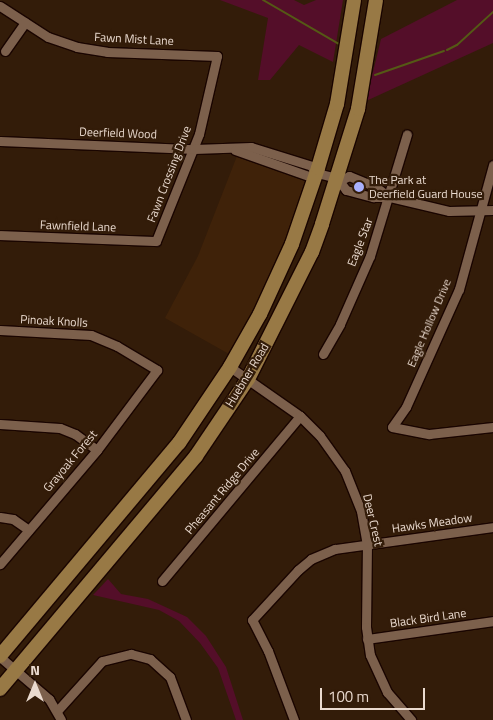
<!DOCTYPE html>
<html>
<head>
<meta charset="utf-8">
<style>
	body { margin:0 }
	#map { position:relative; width:493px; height:720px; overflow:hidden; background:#331c09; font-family:"Titillium Web",sans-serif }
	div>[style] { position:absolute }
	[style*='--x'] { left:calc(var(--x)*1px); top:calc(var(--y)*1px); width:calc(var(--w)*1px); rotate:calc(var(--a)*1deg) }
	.built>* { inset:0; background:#3f2209 }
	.green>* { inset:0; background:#540e29 }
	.stream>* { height:2px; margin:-1px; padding:0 1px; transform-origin:1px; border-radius:1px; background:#555915 }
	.roads { filter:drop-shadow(1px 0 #1a0500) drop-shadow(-1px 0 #1a0500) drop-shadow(0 1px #1a0500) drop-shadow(0 -1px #1a0500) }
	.minor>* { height:9px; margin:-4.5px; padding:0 4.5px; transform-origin:4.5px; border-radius:4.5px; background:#7c604c }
	.primary>* { height:14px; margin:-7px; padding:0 7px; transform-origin:7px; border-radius:7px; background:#987945 }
	.dots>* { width:14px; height:14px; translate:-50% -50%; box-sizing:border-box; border:2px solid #331c09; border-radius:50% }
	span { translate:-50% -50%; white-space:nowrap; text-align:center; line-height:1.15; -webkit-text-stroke:4.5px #331c09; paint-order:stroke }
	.street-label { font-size:12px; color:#eadacf }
	.poi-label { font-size:12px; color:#eadacf }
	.left { translate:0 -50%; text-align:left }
	.north { position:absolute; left:10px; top:660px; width:50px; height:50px; -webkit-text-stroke:4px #331c09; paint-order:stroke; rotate:0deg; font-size:14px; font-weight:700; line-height:20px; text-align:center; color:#eadacf }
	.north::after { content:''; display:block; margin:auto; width:18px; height:22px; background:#eadacf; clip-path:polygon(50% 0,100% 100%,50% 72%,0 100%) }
	.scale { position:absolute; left:320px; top:688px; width:105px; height:22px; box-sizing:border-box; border:2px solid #eadacf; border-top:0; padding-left:6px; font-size:15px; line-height:18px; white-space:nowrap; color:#eadacf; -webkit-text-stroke:4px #331c09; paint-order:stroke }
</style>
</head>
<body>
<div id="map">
	<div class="built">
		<i style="clip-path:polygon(237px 156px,307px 179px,285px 242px,257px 304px,229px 354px,165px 318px,198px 256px)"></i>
	</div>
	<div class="green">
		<i style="clip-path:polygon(220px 0,294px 0,304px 5px,316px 0,343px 0,333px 62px,299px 45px,270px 80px,258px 80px,268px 18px)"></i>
		<i style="clip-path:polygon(457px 0,493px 0,493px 43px,366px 101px,381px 39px)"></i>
		<i style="clip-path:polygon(108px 579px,121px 594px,148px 599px,187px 617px,206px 636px,226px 667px,243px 720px,236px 720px,218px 668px,200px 643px,179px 621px,159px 610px,93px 595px)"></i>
	</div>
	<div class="stream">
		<i style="--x:263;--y:0;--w:88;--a:30.1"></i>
		<i style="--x:447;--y:50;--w:11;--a:-27"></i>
		<i style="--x:457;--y:45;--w:49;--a:-42.5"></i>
		<i style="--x:375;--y:75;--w:73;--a:-19.2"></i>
	</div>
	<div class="roads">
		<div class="minor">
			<i style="--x:0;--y:6;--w:57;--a:32.9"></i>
			<i style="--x:48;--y:37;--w:31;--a:19"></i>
			<i style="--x:77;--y:47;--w:30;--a:9"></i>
			<i style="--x:107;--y:52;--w:110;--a:2.1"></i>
			<i style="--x:217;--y:56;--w:80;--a:103"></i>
			<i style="--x:199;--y:134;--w:115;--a:111.9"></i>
			<i style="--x:156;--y:241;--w:156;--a:-177.8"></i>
			<i style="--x:5;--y:51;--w:35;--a:-55"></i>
			<i style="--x:0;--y:141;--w:194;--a:2.4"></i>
			<i style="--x:194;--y:149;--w:57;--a:-2"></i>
			<i style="--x:251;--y:147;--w:64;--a:17.3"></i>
			<i style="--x:312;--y:166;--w:7;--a:74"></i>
			<i style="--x:235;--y:150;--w:78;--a:19.4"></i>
			<i style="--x:309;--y:176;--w:9;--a:-21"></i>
			<i style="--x:317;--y:173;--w:21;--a:14"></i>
			<i style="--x:337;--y:178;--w:15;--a:53"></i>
			<i style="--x:346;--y:190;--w:28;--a:15"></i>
			<i style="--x:373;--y:197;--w:17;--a:0"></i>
			<i style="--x:390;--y:197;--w:61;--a:13.3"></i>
			<i style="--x:449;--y:211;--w:44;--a:-1.3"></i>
			<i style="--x:493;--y:165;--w:129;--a:105.3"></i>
			<i style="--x:459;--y:289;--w:129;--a:114.2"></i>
			<i style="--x:406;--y:407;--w:24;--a:125"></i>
			<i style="--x:392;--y:427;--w:38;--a:11"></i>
			<i style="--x:429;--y:434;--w:64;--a:-6.2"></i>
			<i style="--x:341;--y:180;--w:9;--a:-27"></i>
			<i style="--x:349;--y:176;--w:29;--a:22"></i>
			<i style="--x:376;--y:187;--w:16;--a:38"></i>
			<i style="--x:0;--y:330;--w:91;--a:3.1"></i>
			<i style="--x:91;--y:335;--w:28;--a:23"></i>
			<i style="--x:117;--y:346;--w:47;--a:31"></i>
			<i style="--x:157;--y:370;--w:100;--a:126.9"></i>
			<i style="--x:97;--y:450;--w:150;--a:130.4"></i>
			<i style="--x:323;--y:354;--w:34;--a:-60"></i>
			<i style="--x:340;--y:324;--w:74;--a:-66.2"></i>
			<i style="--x:370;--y:256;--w:127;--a:-73.1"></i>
			<i style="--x:230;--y:367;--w:85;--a:35"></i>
			<i style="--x:300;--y:416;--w:28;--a:45"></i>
			<i style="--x:320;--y:436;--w:43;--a:54.5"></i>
			<i style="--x:345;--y:471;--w:43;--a:68.2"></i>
			<i style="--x:361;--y:511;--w:34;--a:80"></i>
			<i style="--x:367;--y:544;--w:83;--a:90.7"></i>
			<i style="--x:366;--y:627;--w:28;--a:82"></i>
			<i style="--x:370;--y:655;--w:41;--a:65.3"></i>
			<i style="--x:387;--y:692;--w:37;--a:49"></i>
			<i style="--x:0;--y:424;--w:60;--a:3.8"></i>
			<i style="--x:60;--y:428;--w:16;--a:22"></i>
			<i style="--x:75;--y:434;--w:27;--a:36"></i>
			<i style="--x:0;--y:517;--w:13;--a:9"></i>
			<i style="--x:13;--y:519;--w:19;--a:35"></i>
			<i style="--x:162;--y:581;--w:215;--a:-50.1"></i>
			<i style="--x:367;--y:639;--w:127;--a:-8.1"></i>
			<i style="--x:0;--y:657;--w:65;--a:40.6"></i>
			<i style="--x:49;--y:699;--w:24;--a:60"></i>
			<i style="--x:57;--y:711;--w:67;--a:-48"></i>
			<i style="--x:102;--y:661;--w:30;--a:-14"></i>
			<i style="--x:131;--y:654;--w:20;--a:15"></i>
			<i style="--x:150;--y:659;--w:27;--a:42"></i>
			<i style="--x:170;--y:677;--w:46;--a:69.6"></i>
			<i style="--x:294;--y:720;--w:74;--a:-110.6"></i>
			<i style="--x:268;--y:651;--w:35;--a:-117"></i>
			<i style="--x:252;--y:620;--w:68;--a:-47.4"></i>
			<i style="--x:298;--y:570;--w:17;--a:-40"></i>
			<i style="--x:311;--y:559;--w:26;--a:-23"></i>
			<i style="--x:335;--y:549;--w:160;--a:-7.9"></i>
		</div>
		<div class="primary">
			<i style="--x:0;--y:656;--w:278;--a:-50"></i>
			<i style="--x:179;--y:443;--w:92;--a:-56.1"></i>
			<i style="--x:230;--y:367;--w:61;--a:-60.5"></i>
			<i style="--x:260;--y:314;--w:77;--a:-65.4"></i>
			<i style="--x:292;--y:244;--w:80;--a:-71.1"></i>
			<i style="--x:318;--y:168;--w:67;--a:-73.5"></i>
			<i style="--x:337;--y:104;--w:105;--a:-80.7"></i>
			<i style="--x:0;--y:689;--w:304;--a:-49.9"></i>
			<i style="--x:196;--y:456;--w:93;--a:-56"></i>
			<i style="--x:248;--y:379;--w:142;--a:-63.3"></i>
			<i style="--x:312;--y:252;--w:30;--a:-70"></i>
			<i style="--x:322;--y:224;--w:121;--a:-72.6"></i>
			<i style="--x:358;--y:109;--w:110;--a:-80.6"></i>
		</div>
	</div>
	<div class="dots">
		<i style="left:359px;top:187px;background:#a9b0fc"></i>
	</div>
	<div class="street-label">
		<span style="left:134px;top:39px;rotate:3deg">Fawn Mist Lane</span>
		<span style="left:118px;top:133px;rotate:2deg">Deerfield Wood</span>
		<span style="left:169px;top:174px;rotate:-69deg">Fawn Crossing Drive</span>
		<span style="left:78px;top:226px;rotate:2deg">Fawnfield Lane</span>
		<span style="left:360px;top:242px;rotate:-69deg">Eagle Star</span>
		<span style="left:54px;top:321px;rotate:3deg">Pinoak Knolls</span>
		<span style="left:429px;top:323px;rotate:-67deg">Eagle Hollow Drive</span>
		<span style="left:247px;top:375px;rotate:-59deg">Huebner Road</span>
		<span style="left:70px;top:461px;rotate:-50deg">Grayoak Forest</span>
		<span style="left:222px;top:491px;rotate:-50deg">Pheasant Ridge Drive</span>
		<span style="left:373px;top:520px;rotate:77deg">Deer Crest</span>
		<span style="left:432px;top:523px;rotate:-8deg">Hawks Meadow</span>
		<span style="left:428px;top:618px;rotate:-8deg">Black Bird Lane</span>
	</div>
	<div class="poi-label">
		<span class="left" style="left:369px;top:187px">The Park at<br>Deerfield Guard House</span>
	</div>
	<div class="north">N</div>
	<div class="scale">100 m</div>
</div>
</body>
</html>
